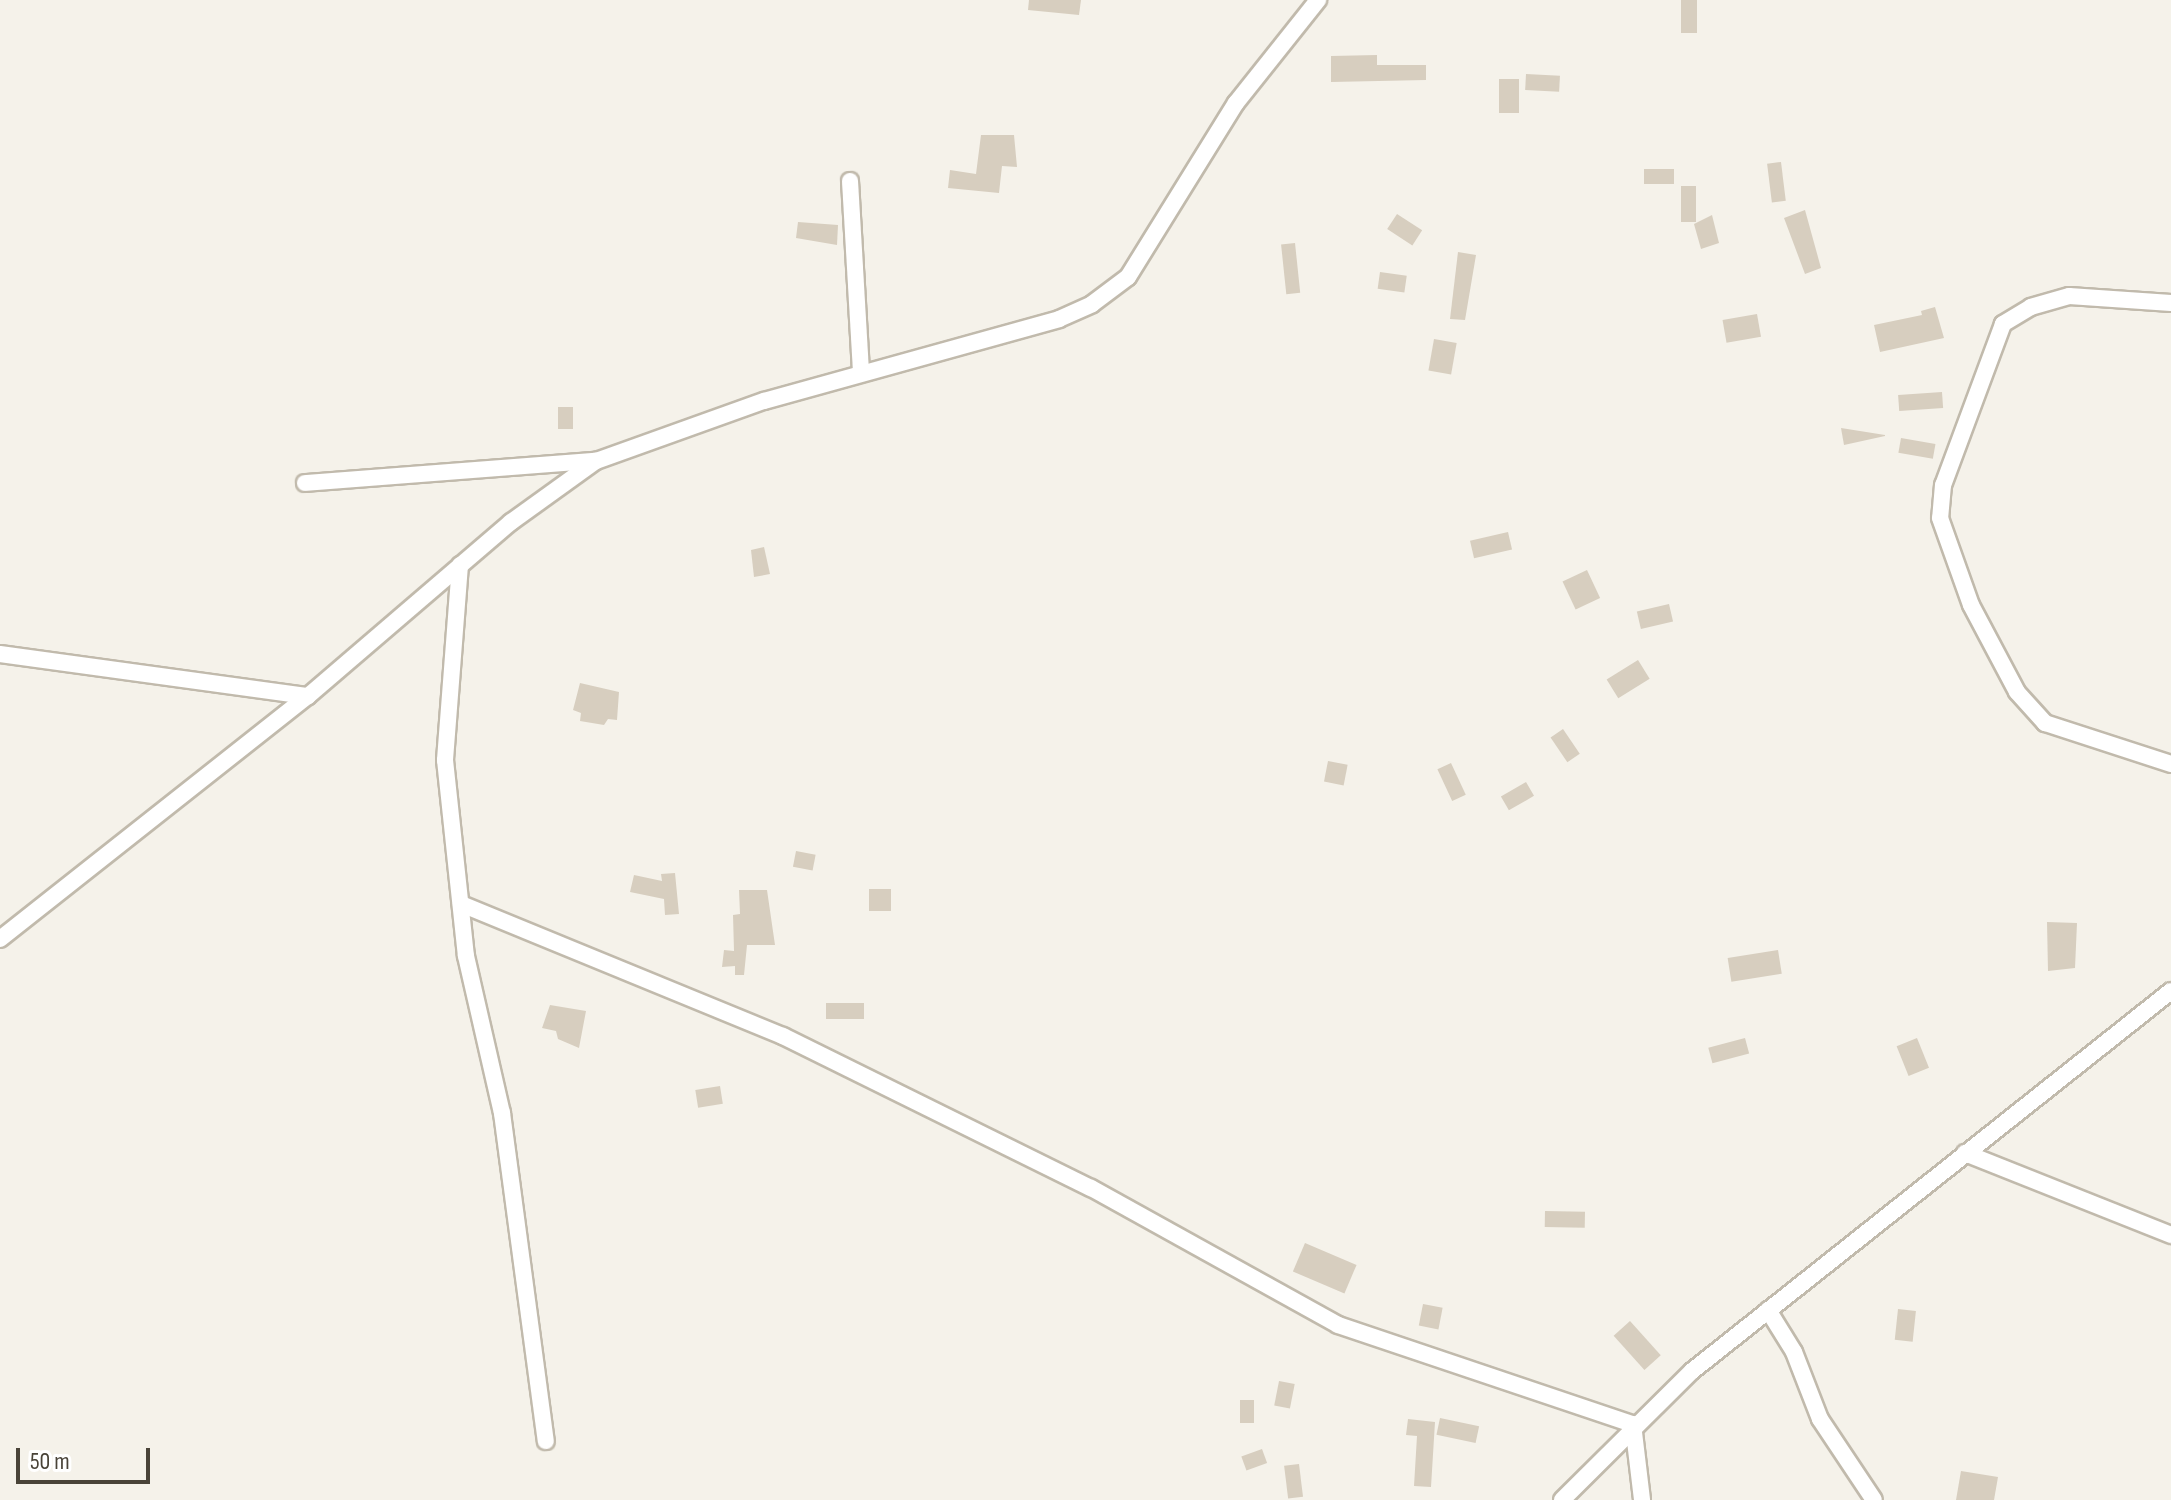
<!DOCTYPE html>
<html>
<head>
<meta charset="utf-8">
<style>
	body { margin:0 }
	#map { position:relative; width:2171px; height:1500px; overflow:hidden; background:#f5f2ea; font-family:"Sofia Sans Condensed",sans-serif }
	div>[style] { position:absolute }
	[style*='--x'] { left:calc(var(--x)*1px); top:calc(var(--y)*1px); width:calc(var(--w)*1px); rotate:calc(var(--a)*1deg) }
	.building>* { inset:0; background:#d7cebf; transform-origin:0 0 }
	.roads { filter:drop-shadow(2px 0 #c1baac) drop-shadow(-2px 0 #c1baac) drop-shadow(0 2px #c1baac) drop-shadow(0 -2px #c1baac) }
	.street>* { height:16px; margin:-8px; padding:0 8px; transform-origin:8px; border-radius:8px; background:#fff }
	span { translate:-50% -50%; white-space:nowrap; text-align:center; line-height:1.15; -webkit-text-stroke:6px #fff; paint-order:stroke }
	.scale { position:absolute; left:16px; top:1448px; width:134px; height:36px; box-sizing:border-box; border:4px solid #494338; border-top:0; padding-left:10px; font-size:24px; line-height:28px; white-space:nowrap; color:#494338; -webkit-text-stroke:6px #fff; paint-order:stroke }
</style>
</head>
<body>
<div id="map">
	<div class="building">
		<i style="clip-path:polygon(1029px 0,1081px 0,1079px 15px,1028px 10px)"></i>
		<i style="left:1681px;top:0;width:16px;height:33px"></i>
		<i style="clip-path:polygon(1377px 55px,1377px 65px,1426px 65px,1426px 80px,1331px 82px,1331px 56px)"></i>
		<i style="left:1526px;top:74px;width:34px;height:16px;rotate:3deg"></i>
		<i style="left:1499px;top:79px;width:20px;height:34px"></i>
		<i style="clip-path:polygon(981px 135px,1014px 135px,1017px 167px,1002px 166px,999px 193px,948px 188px,950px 170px,976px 174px)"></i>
		<i style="left:1781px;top:162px;width:39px;height:14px;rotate:83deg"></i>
		<i style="left:1644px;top:169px;width:30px;height:15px"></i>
		<i style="left:1681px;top:186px;width:15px;height:36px"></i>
		<i style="clip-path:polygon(1805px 210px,1821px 268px,1805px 274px,1784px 218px)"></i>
		<i style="left:1397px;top:214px;width:30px;height:18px;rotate:33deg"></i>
		<i style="clip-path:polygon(1712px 215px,1719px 243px,1701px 249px,1694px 224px)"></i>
		<i style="clip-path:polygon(798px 222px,838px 225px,837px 245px,796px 238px)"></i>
		<i style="left:1295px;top:243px;width:50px;height:14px;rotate:84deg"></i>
		<i style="clip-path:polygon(1458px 252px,1476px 255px,1465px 320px,1450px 319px)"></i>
		<i style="left:1380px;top:272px;width:27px;height:17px;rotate:8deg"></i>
		<i style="clip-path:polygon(1935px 307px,1944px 338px,1880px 352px,1874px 325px,1922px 315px,1921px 311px)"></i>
		<i style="left:1757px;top:314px;width:23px;height:35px;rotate:80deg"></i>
		<i style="left:1434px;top:339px;width:23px;height:32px;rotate:10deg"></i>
		<i style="left:1942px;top:392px;width:16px;height:44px;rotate:86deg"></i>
		<i style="left:558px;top:407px;width:15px;height:22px"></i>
		<i style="clip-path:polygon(1841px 428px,1885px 435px,1885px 436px,1844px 445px)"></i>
		<i style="left:1901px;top:438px;width:35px;height:15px;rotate:10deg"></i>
		<i style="left:1508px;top:532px;width:18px;height:39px;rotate:77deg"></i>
		<i style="clip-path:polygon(764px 547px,770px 574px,754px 577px,751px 550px)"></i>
		<i style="left:1587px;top:570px;width:31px;height:27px;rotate:65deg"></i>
		<i style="left:1669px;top:604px;width:18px;height:33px;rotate:77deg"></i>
		<i style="left:1638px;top:660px;width:22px;height:37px;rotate:58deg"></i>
		<i style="clip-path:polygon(580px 683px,619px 692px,617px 720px,608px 719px,604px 725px,580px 721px,581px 713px,573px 710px)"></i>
		<i style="left:1563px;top:729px;width:30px;height:15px;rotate:56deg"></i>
		<i style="left:1328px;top:761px;width:20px;height:21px;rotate:11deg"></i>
		<i style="left:1451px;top:763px;width:35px;height:15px;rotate:65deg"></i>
		<i style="left:1526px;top:782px;width:16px;height:29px;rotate:60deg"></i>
		<i style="left:796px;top:851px;width:20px;height:16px;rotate:11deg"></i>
		<i style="clip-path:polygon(675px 873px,679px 914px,665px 915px,664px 899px,630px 892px,634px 875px,662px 881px,661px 874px)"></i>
		<i style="left:869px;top:889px;width:22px;height:22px"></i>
		<i style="clip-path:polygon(739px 890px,767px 890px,775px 945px,747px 945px,744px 975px,735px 975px,735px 966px,722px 967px,724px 950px,734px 951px,733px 915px,740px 914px)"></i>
		<i style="clip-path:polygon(2047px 922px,2077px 923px,2075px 968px,2048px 971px)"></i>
		<i style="left:1778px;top:950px;width:24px;height:51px;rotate:81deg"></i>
		<i style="left:826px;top:1003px;width:38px;height:16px"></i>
		<i style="clip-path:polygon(550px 1005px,586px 1011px,579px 1048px,558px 1039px,556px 1031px,542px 1028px)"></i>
		<i style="left:1745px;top:1038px;width:16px;height:38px;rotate:75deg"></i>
		<i style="left:1917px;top:1038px;width:32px;height:22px;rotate:68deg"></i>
		<i style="left:720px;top:1086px;width:18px;height:25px;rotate:81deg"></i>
		<i style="left:1545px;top:1211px;width:40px;height:16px;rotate:1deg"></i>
		<i style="left:1305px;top:1243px;width:56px;height:31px;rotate:23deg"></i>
		<i style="left:1423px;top:1304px;width:20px;height:22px;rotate:11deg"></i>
		<i style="left:1898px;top:1309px;width:18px;height:31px;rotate:6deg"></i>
		<i style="left:1630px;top:1321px;width:46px;height:22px;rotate:48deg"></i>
		<i style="left:1279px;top:1381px;width:16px;height:25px;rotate:11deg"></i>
		<i style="left:1240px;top:1400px;width:14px;height:23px"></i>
		<i style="left:1440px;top:1418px;width:40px;height:17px;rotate:12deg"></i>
		<i style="clip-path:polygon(1408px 1419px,1435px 1422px,1431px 1487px,1414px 1486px,1417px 1436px,1406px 1435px)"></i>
		<i style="left:1262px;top:1449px;width:15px;height:22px;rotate:70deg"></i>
		<i style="left:1299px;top:1464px;width:33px;height:15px;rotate:83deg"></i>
		<i style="clip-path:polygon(1961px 1471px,1998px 1477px,1994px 1500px,1956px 1500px)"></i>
	</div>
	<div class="roads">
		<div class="street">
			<i style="--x:850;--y:181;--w:190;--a:86.7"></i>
			<i style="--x:2171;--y:303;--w:102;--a:-176.1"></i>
			<i style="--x:2069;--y:296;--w:40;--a:164"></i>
			<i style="--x:2031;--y:307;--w:33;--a:149"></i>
			<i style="--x:2003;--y:324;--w:172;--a:110.4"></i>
			<i style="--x:1943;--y:485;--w:33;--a:95"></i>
			<i style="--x:1940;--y:518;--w:92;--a:70.4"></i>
			<i style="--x:1971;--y:605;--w:98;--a:62.1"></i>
			<i style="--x:2017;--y:692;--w:42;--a:47.9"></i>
			<i style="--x:2045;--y:723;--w:133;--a:18"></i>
			<i style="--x:305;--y:483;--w:290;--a:-4.4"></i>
			<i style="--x:460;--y:565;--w:196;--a:94.4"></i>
			<i style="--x:445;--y:760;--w:197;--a:83.9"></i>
			<i style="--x:466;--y:956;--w:161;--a:77.1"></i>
			<i style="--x:502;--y:1113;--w:331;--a:82.4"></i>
			<i style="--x:0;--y:654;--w:311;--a:7.8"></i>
			<i style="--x:461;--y:904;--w:348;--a:22.3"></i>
			<i style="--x:783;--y:1036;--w:343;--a:26.3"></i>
			<i style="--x:1091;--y:1188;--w:282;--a:29"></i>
			<i style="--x:1338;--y:1325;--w:311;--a:18.6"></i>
			<i style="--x:1633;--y:1424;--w:77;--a:83.2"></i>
			<i style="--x:0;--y:939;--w:392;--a:-38.3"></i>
			<i style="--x:308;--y:696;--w:267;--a:-40.6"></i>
			<i style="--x:511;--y:522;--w:105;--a:-35.7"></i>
			<i style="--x:596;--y:461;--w:178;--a:-19.7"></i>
			<i style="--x:764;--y:401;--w:306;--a:-15.5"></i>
			<i style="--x:1059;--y:319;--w:36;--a:-24"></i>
			<i style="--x:1092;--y:304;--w:45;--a:-36.9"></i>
			<i style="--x:1128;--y:277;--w:205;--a:-58.2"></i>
			<i style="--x:1236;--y:103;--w:132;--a:-51.5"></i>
			<i style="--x:1965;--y:1153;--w:222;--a:21.7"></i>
			<i style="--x:1768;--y:1310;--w:49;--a:58.2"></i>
			<i style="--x:1794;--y:1352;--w:72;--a:68.8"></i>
			<i style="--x:1820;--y:1419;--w:97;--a:56.3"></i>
			<i style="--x:1562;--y:1500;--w:183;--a:-44.8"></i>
			<i style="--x:1692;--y:1371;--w:611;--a:-38.43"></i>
		</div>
	</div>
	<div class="scale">50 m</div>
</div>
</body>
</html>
